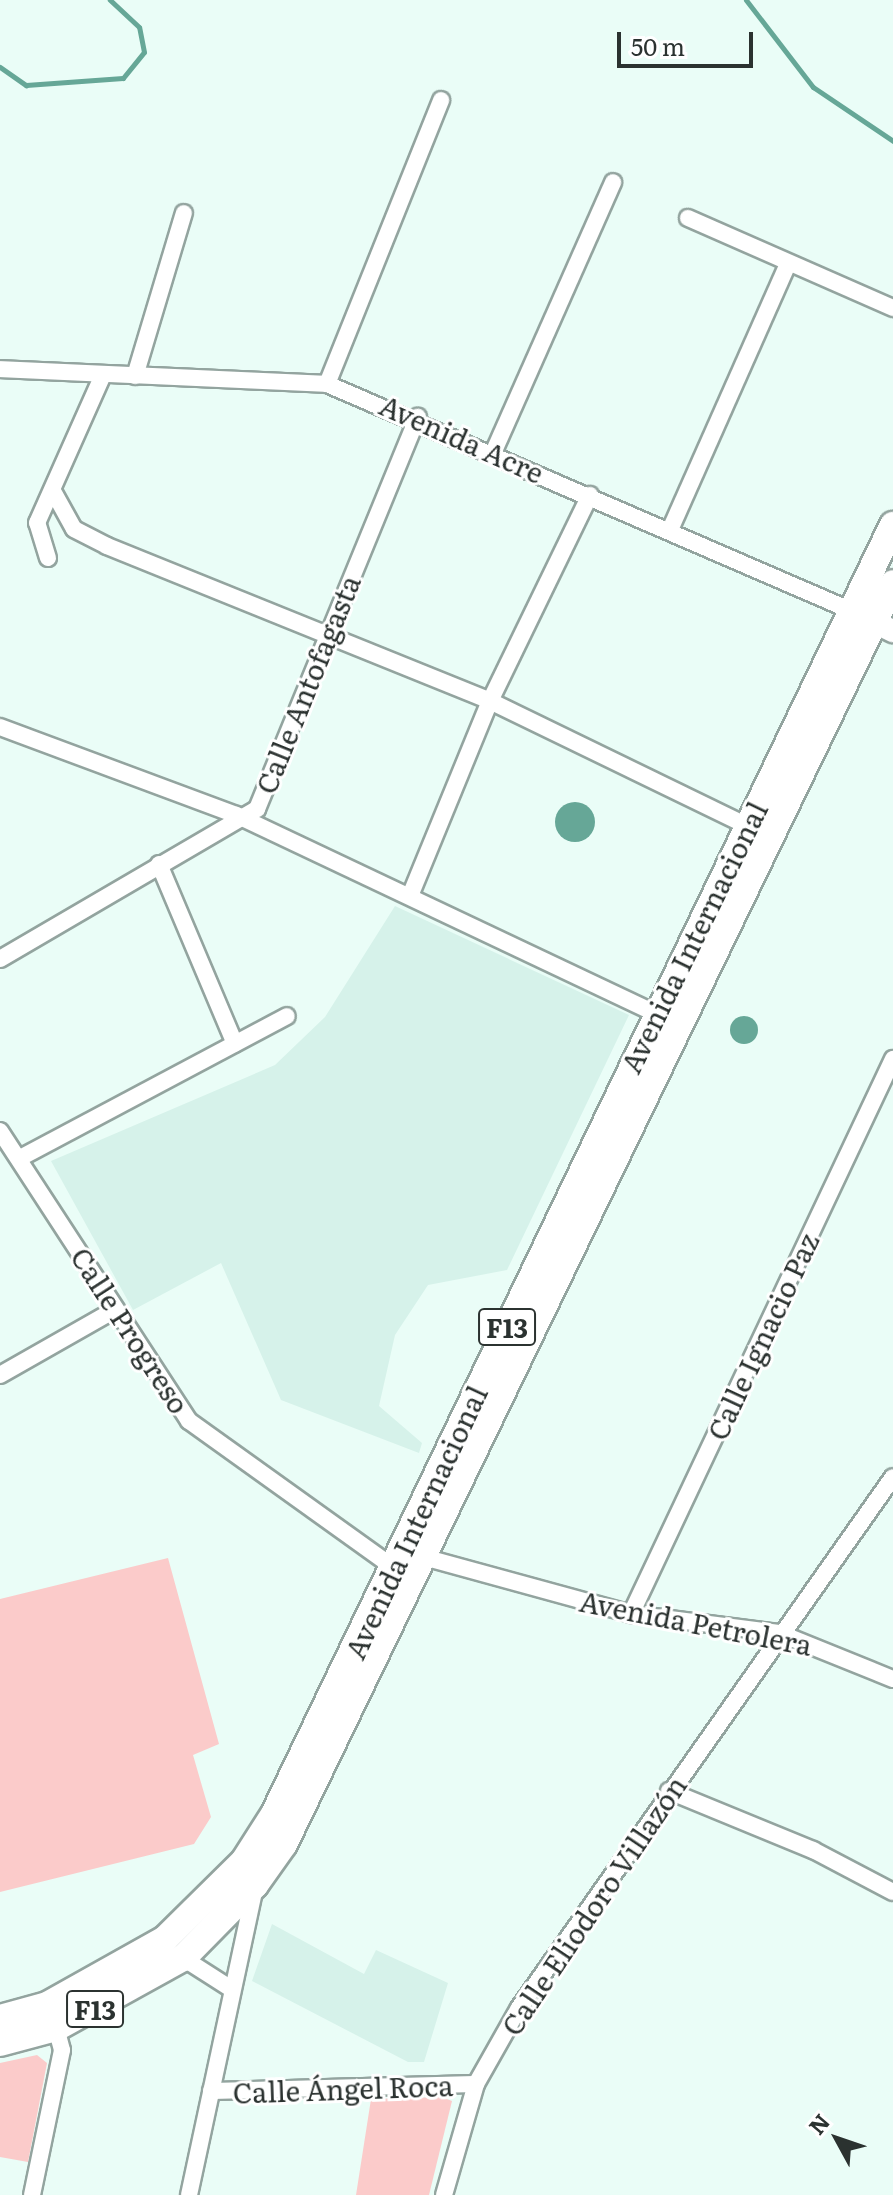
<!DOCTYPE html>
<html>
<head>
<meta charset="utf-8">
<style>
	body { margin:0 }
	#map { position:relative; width:893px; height:2195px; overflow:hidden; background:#eafdf7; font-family:Literata,serif }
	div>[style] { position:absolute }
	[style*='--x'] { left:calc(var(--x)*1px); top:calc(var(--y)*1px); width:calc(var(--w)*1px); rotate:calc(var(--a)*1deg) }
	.built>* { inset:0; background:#d6f2ea }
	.green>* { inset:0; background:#fbcbca }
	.water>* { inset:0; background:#66a797 }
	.round { border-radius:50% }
	.stream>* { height:5px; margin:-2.5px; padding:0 2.5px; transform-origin:2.5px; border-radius:2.5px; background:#66a797 }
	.roads { filter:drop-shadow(2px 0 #93a49f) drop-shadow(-2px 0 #93a49f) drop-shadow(0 2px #93a49f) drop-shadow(0 -2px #93a49f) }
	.minor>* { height:16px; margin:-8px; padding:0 8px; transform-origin:8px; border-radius:8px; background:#fff }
	.secondary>* { height:22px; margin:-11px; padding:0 11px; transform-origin:11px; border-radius:11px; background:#fff }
	.trunk>* { height:26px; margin:-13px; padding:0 13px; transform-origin:13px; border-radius:13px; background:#fff }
	span { translate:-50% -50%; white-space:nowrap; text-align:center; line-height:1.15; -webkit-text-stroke:6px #fff; paint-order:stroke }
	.shield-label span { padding:2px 6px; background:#fff; border:2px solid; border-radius:6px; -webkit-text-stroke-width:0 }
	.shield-label { font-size:26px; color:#2b3230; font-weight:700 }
	.street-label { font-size:28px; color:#2b3230 }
	.north { position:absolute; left:797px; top:2099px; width:80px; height:80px; -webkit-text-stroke:6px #fff; paint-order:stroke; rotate:310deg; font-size:22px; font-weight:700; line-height:32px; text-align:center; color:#2b3230 }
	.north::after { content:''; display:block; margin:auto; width:28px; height:36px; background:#2b3230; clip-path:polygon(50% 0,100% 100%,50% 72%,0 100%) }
	.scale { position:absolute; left:617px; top:32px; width:136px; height:36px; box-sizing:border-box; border:4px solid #2b3230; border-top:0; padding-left:10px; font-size:24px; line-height:28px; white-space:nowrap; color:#2b3230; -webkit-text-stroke:6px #fff; paint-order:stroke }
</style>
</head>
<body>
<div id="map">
	<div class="built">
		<i style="clip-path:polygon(395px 906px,629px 1015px,507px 1270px,428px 1285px,395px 1335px,379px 1406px,422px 1443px,419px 1453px,281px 1400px,221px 1263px,133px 1310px,51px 1161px,275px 1065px,325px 1017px)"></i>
		<i style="clip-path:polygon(272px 1924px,364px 1974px,376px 1950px,448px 1983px,424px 2062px,408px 2062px,252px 1981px)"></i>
	</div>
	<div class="green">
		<i style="clip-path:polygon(168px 1558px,219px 1744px,193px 1755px,211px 1817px,194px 1844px,0 1892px,0 1599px)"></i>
		<i style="clip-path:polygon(37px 2055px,47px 2063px,28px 2162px,0 2157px,0 2063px)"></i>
		<i style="clip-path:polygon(442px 2097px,452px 2101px,429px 2195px,356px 2195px,371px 2099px)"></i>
	</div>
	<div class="water">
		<i class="round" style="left:555px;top:802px;width:40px;height:40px"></i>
		<i class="round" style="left:730px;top:1016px;width:28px;height:28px"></i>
	</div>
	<div class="stream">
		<i style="--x:746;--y:0;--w:110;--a:52.4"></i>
		<i style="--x:813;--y:87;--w:97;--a:34"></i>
		<i style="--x:0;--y:67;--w:32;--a:35"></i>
		<i style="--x:26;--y:85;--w:97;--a:-4.1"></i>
		<i style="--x:123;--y:78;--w:33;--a:-51"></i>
		<i style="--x:144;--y:52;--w:25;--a:-101"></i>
		<i style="--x:139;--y:27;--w:40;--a:-137"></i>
	</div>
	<div class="roads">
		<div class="minor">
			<i style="--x:688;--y:218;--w:224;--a:23.7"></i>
			<i style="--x:0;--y:369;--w:327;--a:2.6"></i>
			<i style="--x:327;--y:384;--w:572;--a:23.38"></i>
			<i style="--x:135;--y:376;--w:170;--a:-73.3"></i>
			<i style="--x:327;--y:384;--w:306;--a:-68.1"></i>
			<i style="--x:494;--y:451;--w:294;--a:-66.1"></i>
			<i style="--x:53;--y:491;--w:43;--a:61.1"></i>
			<i style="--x:74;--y:529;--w:37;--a:27"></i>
			<i style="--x:107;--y:546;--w:413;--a:22"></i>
			<i style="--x:490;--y:701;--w:286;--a:25.9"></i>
			<i style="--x:670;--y:530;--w:291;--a:-66.1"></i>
			<i style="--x:48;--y:558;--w:37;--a:-107"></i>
			<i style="--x:37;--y:523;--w:162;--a:-66"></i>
			<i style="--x:0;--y:727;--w:252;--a:20.4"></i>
			<i style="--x:236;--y:815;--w:475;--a:25.3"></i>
			<i style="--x:159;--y:864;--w:195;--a:67.1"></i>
			<i style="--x:410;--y:896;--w:211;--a:-67.7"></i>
			<i style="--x:490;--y:701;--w:229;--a:-64.1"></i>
			<i style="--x:0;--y:959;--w:298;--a:-30.3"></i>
			<i style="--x:257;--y:809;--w:424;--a:-67.7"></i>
			<i style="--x:0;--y:1131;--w:346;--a:56.9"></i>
			<i style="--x:189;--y:1421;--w:256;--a:35.6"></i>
			<i style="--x:20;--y:1158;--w:302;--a:-28"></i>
			<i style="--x:0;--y:1375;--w:133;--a:-29.6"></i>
			<i style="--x:416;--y:1555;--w:223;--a:15.3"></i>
			<i style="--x:631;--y:1614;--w:149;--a:7.3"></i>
			<i style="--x:779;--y:1633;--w:123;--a:22"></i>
			<i style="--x:631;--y:1614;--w:614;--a:-64.73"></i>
			<i style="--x:669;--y:1791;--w:156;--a:22.3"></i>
			<i style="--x:813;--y:1850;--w:90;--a:27.7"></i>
			<i style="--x:183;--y:1958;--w:56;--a:32.6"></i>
			<i style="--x:211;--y:2091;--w:265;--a:-1.5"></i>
			<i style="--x:32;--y:2195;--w:148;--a:-78.3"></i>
			<i style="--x:62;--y:2050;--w:30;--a:-105"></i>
			<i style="--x:189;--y:2195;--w:314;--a:-77.9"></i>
			<i style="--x:444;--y:2195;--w:116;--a:-73.9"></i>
			<i style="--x:476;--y:2084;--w:87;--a:-60.5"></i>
			<i style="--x:519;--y:2008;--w:649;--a:-54.84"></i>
		</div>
		<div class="secondary">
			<i style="--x:860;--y:615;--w:37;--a:26"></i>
		</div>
		<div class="trunk">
			<i style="--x:0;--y:2018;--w:49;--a:-15.5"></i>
			<i style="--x:47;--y:2005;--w:135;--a:-29.2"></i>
			<i style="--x:165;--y:1939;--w:111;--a:-44.6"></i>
			<i style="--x:244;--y:1861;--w:56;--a:-57.4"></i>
			<i style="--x:274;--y:1814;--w:1430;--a:-64.35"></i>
			<i style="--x:0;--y:2043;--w:58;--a:-15"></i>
			<i style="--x:56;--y:2028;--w:145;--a:-28.9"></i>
			<i style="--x:183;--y:1958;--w:103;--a:-45.4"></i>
			<i style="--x:255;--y:1885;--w:50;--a:-54.7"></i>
			<i style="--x:284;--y:1844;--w:1400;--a:-64.22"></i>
		</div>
	</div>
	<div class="shield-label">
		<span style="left:507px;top:1327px">F13</span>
		<span style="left:95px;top:2009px">F13</span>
	</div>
	<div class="street-label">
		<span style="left:462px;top:438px;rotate:24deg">Avenida Acre</span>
		<span style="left:307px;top:684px;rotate:-68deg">Calle Antofagasta</span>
		<span style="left:693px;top:937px;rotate:-64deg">Avenida Internacional</span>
		<span style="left:131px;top:1330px;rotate:57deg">Calle Progreso</span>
		<span style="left:762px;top:1336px;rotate:-65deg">Calle Ignacio Paz</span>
		<span style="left:415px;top:1522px;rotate:-65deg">Avenida Internacional</span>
		<span style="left:696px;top:1622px;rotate:11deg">Avenida Petrolera</span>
		<span style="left:593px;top:1905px;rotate:-56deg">Calle Eliodoro Villazón</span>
		<span style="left:343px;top:2088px;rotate:-2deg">Calle Ángel Roca</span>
	</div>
	<div class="north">N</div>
	<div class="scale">50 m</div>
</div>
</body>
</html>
